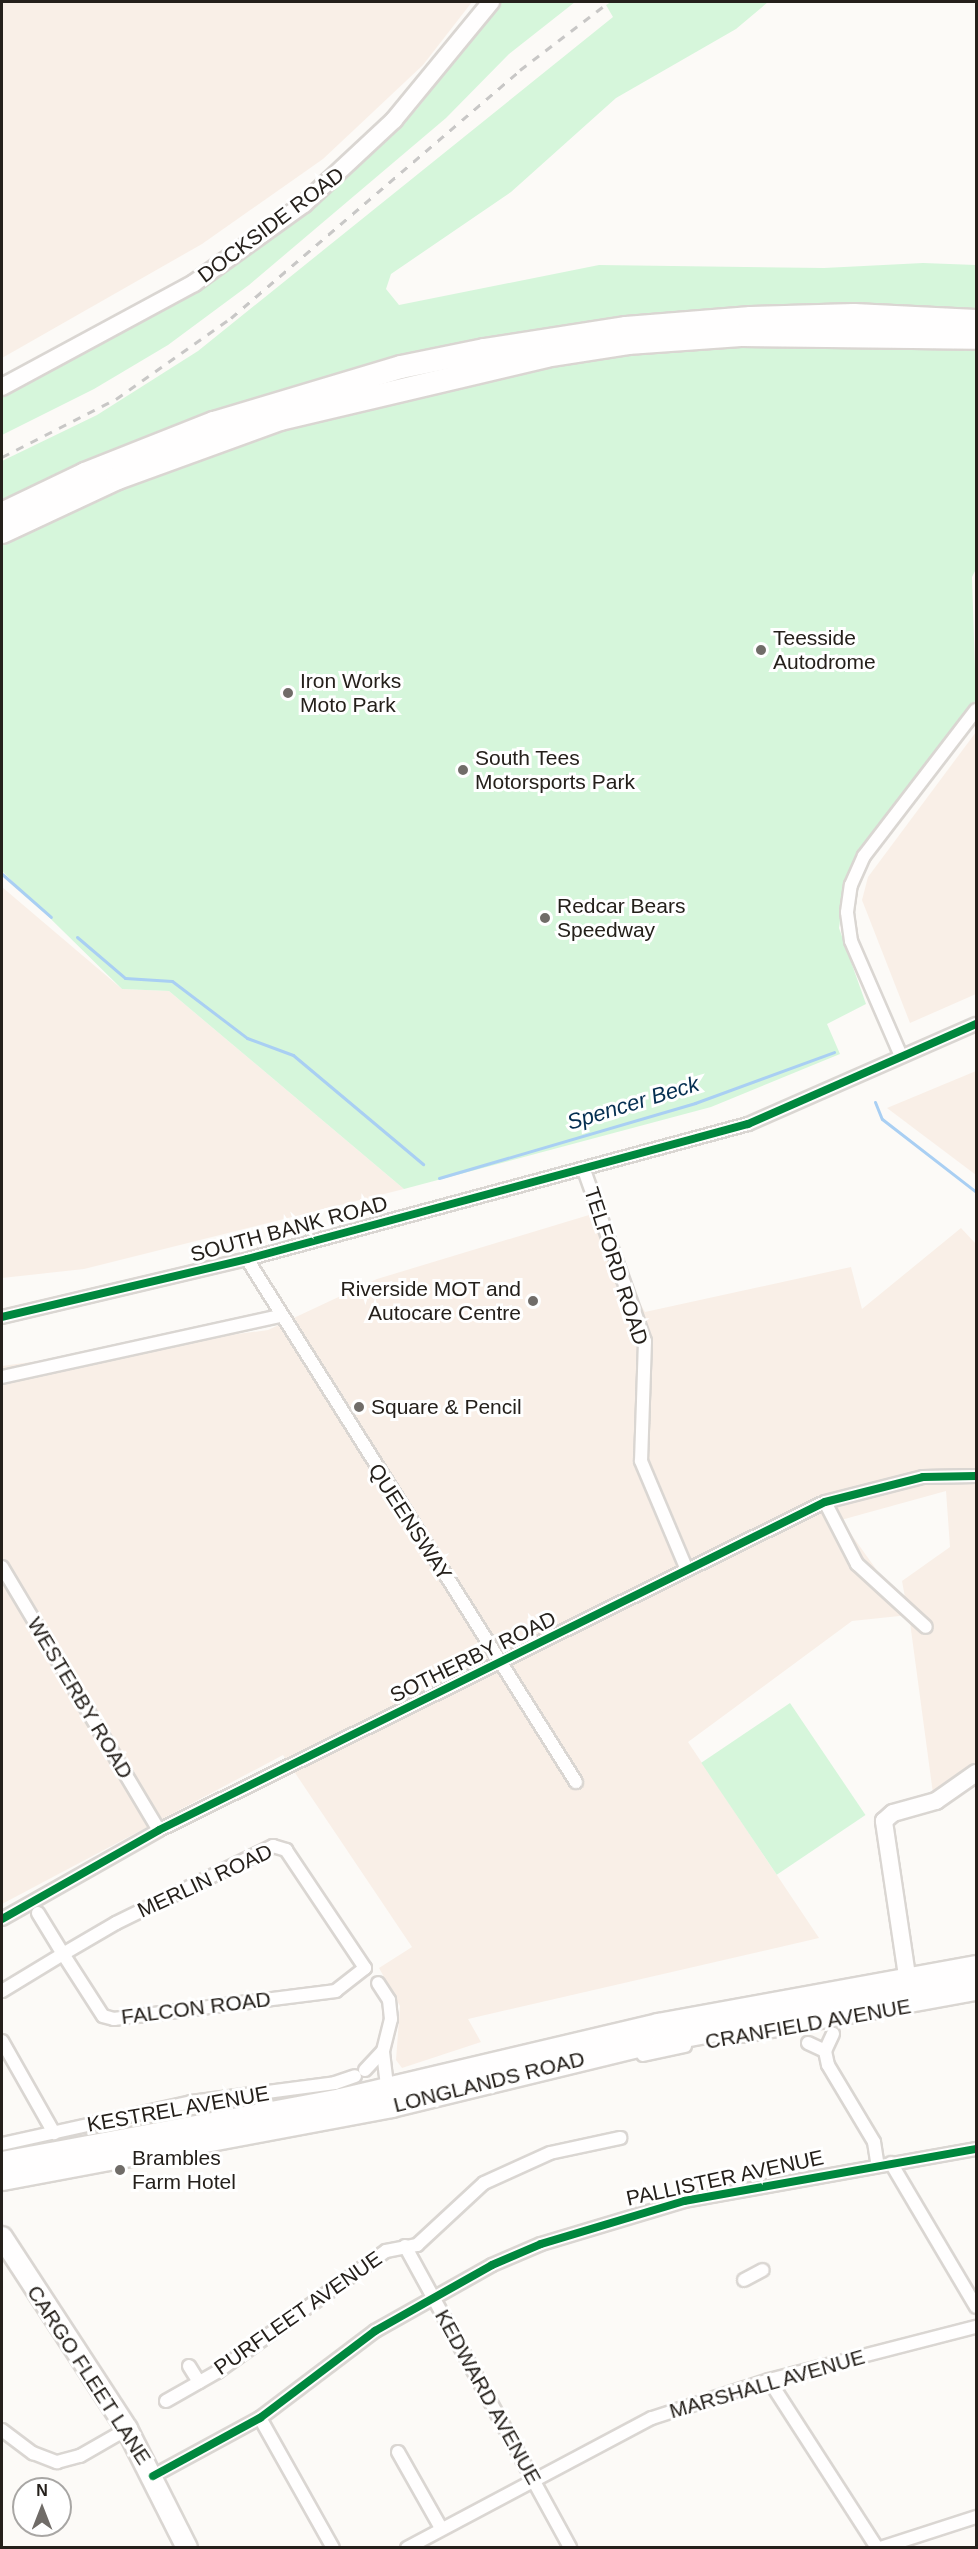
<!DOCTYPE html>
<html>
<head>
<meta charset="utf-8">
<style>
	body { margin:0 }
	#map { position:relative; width:978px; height:2549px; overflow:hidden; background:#fcfaf7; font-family:Helvetica,sans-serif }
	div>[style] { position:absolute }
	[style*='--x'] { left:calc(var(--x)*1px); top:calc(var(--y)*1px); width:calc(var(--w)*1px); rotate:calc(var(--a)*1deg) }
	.industrial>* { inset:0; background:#f9efe7 }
	.green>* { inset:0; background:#d6f6db; transform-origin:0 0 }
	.stream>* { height:3px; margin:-1.5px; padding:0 1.5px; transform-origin:1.5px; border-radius:1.5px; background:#a9cff3 }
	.roads { filter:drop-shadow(2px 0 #dad6d2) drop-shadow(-2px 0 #dad6d2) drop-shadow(0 2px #dad6d2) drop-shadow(0 -2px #dad6d2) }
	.street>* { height:12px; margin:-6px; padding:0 6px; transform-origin:6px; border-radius:6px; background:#fffefe }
	.secondary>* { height:16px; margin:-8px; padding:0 8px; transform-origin:8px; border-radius:8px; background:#fffefe }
	.primary>* { height:20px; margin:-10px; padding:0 10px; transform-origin:10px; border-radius:10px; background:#fffefe }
	.highway>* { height:22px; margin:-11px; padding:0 11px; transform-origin:11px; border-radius:11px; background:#fffefe }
	.rail>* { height:3px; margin-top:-1.5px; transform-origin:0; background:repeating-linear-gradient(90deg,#c8c7c6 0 8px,transparent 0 16px) }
	.cycleway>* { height:8px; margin:-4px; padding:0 4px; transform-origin:4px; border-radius:4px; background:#00873e }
	.dots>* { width:16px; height:16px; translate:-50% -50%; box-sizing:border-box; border:3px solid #fff; border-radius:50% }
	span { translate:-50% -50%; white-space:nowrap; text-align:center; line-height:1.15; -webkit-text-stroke:6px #fff; paint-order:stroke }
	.street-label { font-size:21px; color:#25201b }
	.poi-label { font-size:21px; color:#25201b }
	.left { translate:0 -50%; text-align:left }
	.right { translate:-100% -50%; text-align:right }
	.water-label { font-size:22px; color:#052f51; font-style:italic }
	.frame { position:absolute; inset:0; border:3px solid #25201b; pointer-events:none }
	.north { position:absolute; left:12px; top:2477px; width:60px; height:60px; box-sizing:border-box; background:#fff; border:2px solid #a8a6a4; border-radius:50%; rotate:0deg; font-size:16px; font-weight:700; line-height:24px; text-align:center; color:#25201b }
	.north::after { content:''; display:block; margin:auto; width:21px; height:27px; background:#706c68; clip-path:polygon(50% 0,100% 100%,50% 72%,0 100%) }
</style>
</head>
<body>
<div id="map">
	<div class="industrial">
		<i style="clip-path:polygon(2px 2px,472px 2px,423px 65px,323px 159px,202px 244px,2px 358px)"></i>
		<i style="clip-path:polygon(976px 732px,976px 994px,910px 1023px,862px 900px,868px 877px)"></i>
		<i style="clip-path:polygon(2px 887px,122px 989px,169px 991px,404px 1189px,84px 1269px,2px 1278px)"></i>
		<i style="clip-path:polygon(976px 1071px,976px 1175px,887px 1108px)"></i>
		<i style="clip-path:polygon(evenodd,589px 1215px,645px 1312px,851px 1267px,862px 1309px,961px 1228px,976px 1244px,976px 1775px,934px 1801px,909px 1615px,852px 1621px,688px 1742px,819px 1938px,468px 2019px,481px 2042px,402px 2068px,396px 2060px,400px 2006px,379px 1968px,412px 1947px,283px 1755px,2px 1904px,2px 1366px,268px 1330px,377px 1279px,589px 1215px,946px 1491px,950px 1547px,902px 1581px,908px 1614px,841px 1520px,946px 1491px)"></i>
	</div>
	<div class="green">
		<i style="clip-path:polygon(500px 2px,575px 2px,509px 54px,446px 118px,249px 285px,168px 345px,94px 389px,2px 435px,2px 394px,198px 290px,289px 227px,417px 109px)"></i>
		<i style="clip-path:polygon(611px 2px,768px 2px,736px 29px,616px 98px,511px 192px,391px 274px,386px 289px,399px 305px,599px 265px,824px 268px,923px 263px,976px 265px,976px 313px,534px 333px,2px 506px,2px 461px,97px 415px,198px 351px,613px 17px,606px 5px)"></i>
		<i style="clip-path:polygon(703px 343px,976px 344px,976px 569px,972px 577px,976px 700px,956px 724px,844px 892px,839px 928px,866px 1004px,827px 1024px,840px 1054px,711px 1107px,404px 1189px,169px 991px,122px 989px,2px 871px,2px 543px,106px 491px,270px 430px,541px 361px)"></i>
		<i style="left:790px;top:1703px;width:135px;height:107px;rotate:56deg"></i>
	</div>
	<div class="stream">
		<i style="--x:2;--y:874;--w:65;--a:41.3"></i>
		<i style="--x:77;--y:937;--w:63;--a:40.5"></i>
		<i style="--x:125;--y:978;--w:47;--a:3.7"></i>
		<i style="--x:172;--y:981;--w:94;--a:37.2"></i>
		<i style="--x:247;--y:1038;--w:49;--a:20.3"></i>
		<i style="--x:293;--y:1055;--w:170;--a:40"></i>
		<i style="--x:875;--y:1102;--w:18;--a:68"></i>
		<i style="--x:882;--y:1119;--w:119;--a:37.8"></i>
		<i style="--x:439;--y:1178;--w:267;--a:-16.3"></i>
		<i style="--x:695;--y:1103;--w:148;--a:-20.1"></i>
	</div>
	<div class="roads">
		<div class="street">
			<i style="--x:901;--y:1056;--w:125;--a:-113.5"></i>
			<i style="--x:851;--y:941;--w:29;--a:-98"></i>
			<i style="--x:847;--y:912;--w:27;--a:-82"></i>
			<i style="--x:851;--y:885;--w:32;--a:-66"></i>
			<i style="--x:864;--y:856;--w:184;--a:-52.5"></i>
			<i style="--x:584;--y:1170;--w:182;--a:70.4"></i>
			<i style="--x:645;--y:1341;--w:120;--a:91.9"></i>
			<i style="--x:641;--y:1461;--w:118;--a:67.1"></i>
			<i style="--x:247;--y:1259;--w:618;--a:57.83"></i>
			<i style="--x:2;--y:1317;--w:252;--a:-13.3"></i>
			<i style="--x:247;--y:1259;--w:519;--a:-15.08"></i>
			<i style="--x:748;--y:1124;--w:249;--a:-23.7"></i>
			<i style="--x:2;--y:1377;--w:285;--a:-12.4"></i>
			<i style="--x:825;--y:1502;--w:70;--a:62.7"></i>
			<i style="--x:857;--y:1564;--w:93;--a:42.4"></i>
			<i style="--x:2;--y:1567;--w:306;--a:59.2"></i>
			<i style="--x:2;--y:1919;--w:180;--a:-29.5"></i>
			<i style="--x:159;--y:1830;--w:742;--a:-26.22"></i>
			<i style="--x:825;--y:1502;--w:101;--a:-14.3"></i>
			<i style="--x:923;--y:1477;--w:53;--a:-1.1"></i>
			<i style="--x:2;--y:1991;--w:71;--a:-31.2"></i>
			<i style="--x:63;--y:1954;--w:61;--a:-30.3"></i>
			<i style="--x:116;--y:1923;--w:175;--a:-26.1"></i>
			<i style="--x:273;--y:1846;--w:14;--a:17"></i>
			<i style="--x:286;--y:1850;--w:142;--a:56.2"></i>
			<i style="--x:365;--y:1968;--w:37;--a:142"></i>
			<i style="--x:336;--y:1991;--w:224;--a:172.8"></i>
			<i style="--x:114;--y:2019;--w:11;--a:-165"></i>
			<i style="--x:103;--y:2016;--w:74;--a:-122.8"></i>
			<i style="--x:63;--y:1954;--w:48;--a:-121.4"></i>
			<i style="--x:744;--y:2036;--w:236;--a:-10.3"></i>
			<i style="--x:2;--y:2041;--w:106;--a:60.5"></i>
			<i style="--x:808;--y:2043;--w:19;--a:25"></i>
			<i style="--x:825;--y:2051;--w:14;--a:78"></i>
			<i style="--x:828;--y:2065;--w:90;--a:59.1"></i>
			<i style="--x:874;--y:2142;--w:24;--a:81"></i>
			<i style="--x:825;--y:2051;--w:19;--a:-65"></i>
			<i style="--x:383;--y:2052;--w:42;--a:83.2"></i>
			<i style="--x:643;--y:2055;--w:43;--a:-12.1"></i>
			<i style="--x:365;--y:2070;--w:26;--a:-47"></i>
			<i style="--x:383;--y:2051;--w:33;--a:-76"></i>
			<i style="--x:391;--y:2019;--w:19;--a:-96"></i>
			<i style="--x:389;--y:2000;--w:20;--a:-123"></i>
			<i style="--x:2;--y:2144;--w:194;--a:-12.5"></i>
			<i style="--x:191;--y:2102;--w:145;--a:-7.5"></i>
			<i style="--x:335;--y:2083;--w:21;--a:-19"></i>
			<i style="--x:891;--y:2163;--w:167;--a:59.4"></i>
			<i style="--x:405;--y:2246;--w:344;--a:61.3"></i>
			<i style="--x:744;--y:2280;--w:21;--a:-28"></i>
			<i style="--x:189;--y:2366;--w:19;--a:58"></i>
			<i style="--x:776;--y:2391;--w:187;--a:57.2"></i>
			<i style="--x:166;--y:2401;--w:59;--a:-29.6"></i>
			<i style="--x:217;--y:2372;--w:208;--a:-35.6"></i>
			<i style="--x:386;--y:2251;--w:32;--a:-11"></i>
			<i style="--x:417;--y:2245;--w:91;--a:-42.8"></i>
			<i style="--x:484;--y:2183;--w:72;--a:-24.4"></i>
			<i style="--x:550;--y:2153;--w:72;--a:-12.1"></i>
			<i style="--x:260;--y:2418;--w:149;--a:60.7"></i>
			<i style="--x:2;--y:2430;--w:39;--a:37"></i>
			<i style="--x:33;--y:2453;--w:26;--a:21"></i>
			<i style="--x:57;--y:2462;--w:24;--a:-15"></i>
			<i style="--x:80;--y:2456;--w:54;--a:-29.9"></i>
			<i style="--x:398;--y:2452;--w:87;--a:60.5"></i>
			<i style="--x:153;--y:2476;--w:122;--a:-28.5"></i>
			<i style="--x:260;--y:2418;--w:144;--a:-37.1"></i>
			<i style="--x:375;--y:2331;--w:134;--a:-29.4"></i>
			<i style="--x:492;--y:2265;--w:53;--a:-23.2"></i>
			<i style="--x:541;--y:2244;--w:149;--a:-16.7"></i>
			<i style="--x:684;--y:2201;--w:297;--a:-10.1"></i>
			<i style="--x:407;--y:2548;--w:277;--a:-28"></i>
			<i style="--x:652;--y:2418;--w:123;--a:-18"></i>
			<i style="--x:769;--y:2380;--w:214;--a:-14.4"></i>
			<i style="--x:880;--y:2548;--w:101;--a:-17.9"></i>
		</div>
		<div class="secondary">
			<i style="--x:2;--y:387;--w:218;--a:-28.4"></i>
			<i style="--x:194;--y:283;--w:135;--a:-35.7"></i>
			<i style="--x:304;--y:204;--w:123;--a:-43"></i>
			<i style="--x:394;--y:120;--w:153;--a:-50.6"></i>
			<i style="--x:909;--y:1989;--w:170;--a:-98.5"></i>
			<i style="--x:884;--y:1821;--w:12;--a:-42"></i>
			<i style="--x:893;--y:1813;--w:45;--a:-15.6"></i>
			<i style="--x:936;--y:1801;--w:49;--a:-35"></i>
		</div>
		<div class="primary">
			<i style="--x:2;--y:2162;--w:345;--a:-10.5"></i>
			<i style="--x:341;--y:2099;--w:326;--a:-13.3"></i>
			<i style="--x:658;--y:2024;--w:323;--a:-10.3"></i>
			<i style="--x:2;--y:2180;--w:397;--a:-10.6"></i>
			<i style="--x:392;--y:2107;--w:278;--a:-13.7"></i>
			<i style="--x:662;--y:2041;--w:319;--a:-10.5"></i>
			<i style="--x:2;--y:2237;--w:229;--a:56.9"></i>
			<i style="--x:127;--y:2429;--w:133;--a:63.2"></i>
		</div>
		<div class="highway">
			<i style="--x:2;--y:514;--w:92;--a:-25.7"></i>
			<i style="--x:85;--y:474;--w:139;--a:-21.6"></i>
			<i style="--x:214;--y:423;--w:195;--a:-16.7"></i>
			<i style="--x:401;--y:367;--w:85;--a:-11.6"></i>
			<i style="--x:484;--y:350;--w:144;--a:-8.8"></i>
			<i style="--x:626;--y:328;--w:125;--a:-4.6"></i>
			<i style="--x:751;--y:318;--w:103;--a:-1.7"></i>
			<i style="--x:854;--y:315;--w:122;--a:2.8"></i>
			<i style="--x:2;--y:532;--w:128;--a:-25"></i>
			<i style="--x:118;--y:478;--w:172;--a:-20"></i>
			<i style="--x:280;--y:419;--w:273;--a:-13.3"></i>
			<i style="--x:546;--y:356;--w:83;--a:-9"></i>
			<i style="--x:628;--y:343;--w:113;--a:-4"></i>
			<i style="--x:741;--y:335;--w:235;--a:0.7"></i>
		</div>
	</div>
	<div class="rail">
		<i style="--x:2;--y:457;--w:128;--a:-27"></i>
		<i style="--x:116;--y:399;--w:141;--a:-35.2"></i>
		<i style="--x:231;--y:318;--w:381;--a:-40.6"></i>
		<i style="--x:520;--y:70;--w:112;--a:-37.4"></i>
	</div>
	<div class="cycleway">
		<i style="--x:2;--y:1317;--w:252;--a:-13.3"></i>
		<i style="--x:247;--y:1259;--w:519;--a:-15.08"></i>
		<i style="--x:748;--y:1124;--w:249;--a:-23.7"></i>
		<i style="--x:2;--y:1919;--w:180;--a:-29.5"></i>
		<i style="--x:159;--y:1830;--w:742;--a:-26.22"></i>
		<i style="--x:825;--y:1502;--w:101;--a:-14.3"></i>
		<i style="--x:923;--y:1477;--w:53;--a:-1.1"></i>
		<i style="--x:153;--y:2476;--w:122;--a:-28.5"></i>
		<i style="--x:260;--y:2418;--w:144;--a:-37.1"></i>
		<i style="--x:375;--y:2331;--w:134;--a:-29.4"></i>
		<i style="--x:492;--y:2265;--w:53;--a:-23.2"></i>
		<i style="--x:541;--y:2244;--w:149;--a:-16.7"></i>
		<i style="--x:684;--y:2201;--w:297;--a:-10.1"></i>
	</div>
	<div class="dots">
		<i style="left:761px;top:650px;background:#706c68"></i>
		<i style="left:288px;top:693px;background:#706c68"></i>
		<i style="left:463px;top:770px;background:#706c68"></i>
		<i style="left:545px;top:918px;background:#706c68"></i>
		<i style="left:533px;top:1301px;background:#706c68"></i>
		<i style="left:359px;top:1407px;background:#706c68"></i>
		<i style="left:120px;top:2170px;background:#706c68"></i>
	</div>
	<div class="street-label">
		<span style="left:271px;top:225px;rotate:-37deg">DOCKSIDE ROAD</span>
		<span style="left:289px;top:1229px;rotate:-15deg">SOUTH BANK ROAD</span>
		<span style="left:616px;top:1266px;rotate:72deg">TELFORD ROAD</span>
		<span style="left:410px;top:1522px;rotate:57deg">QUEENSWAY</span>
		<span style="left:473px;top:1657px;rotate:-26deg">SOTHERBY ROAD</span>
		<span style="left:80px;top:1698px;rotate:59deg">WESTERBY ROAD</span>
		<span style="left:205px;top:1881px;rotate:-25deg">MERLIN ROAD</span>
		<span style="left:196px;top:2008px;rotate:-7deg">FALCON ROAD</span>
		<span style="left:808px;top:2024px;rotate:-10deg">CRANFIELD AVENUE</span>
		<span style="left:489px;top:2082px;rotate:-14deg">LONGLANDS ROAD</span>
		<span style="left:178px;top:2109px;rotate:-10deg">KESTREL AVENUE</span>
		<span style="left:725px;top:2178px;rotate:-12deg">PALLISTER AVENUE</span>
		<span style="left:298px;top:2313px;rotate:-35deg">PURFLEET AVENUE</span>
		<span style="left:89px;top:2375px;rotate:57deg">CARGO FLEET LANE</span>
		<span style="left:767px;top:2384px;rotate:-16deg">MARSHALL AVENUE</span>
		<span style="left:488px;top:2397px;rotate:61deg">KEDWARD AVENUE</span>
	</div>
	<div class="poi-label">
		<span class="left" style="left:773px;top:650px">Teesside<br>Autodrome</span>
		<span class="left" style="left:300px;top:693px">Iron Works<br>Moto Park</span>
		<span class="left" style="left:475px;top:770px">South Tees<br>Motorsports Park</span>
		<span class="left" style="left:557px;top:918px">Redcar Bears<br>Speedway</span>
		<span class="right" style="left:521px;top:1301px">Riverside MOT and<br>Autocare Centre</span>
		<span class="left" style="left:371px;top:1407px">Square &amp; Pencil</span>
		<span class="left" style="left:132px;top:2170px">Brambles<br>Farm Hotel</span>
	</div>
	<div class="water-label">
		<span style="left:633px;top:1103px;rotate:-17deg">Spencer Beck</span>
	</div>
	<div class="frame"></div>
	<div class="north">N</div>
</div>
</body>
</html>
